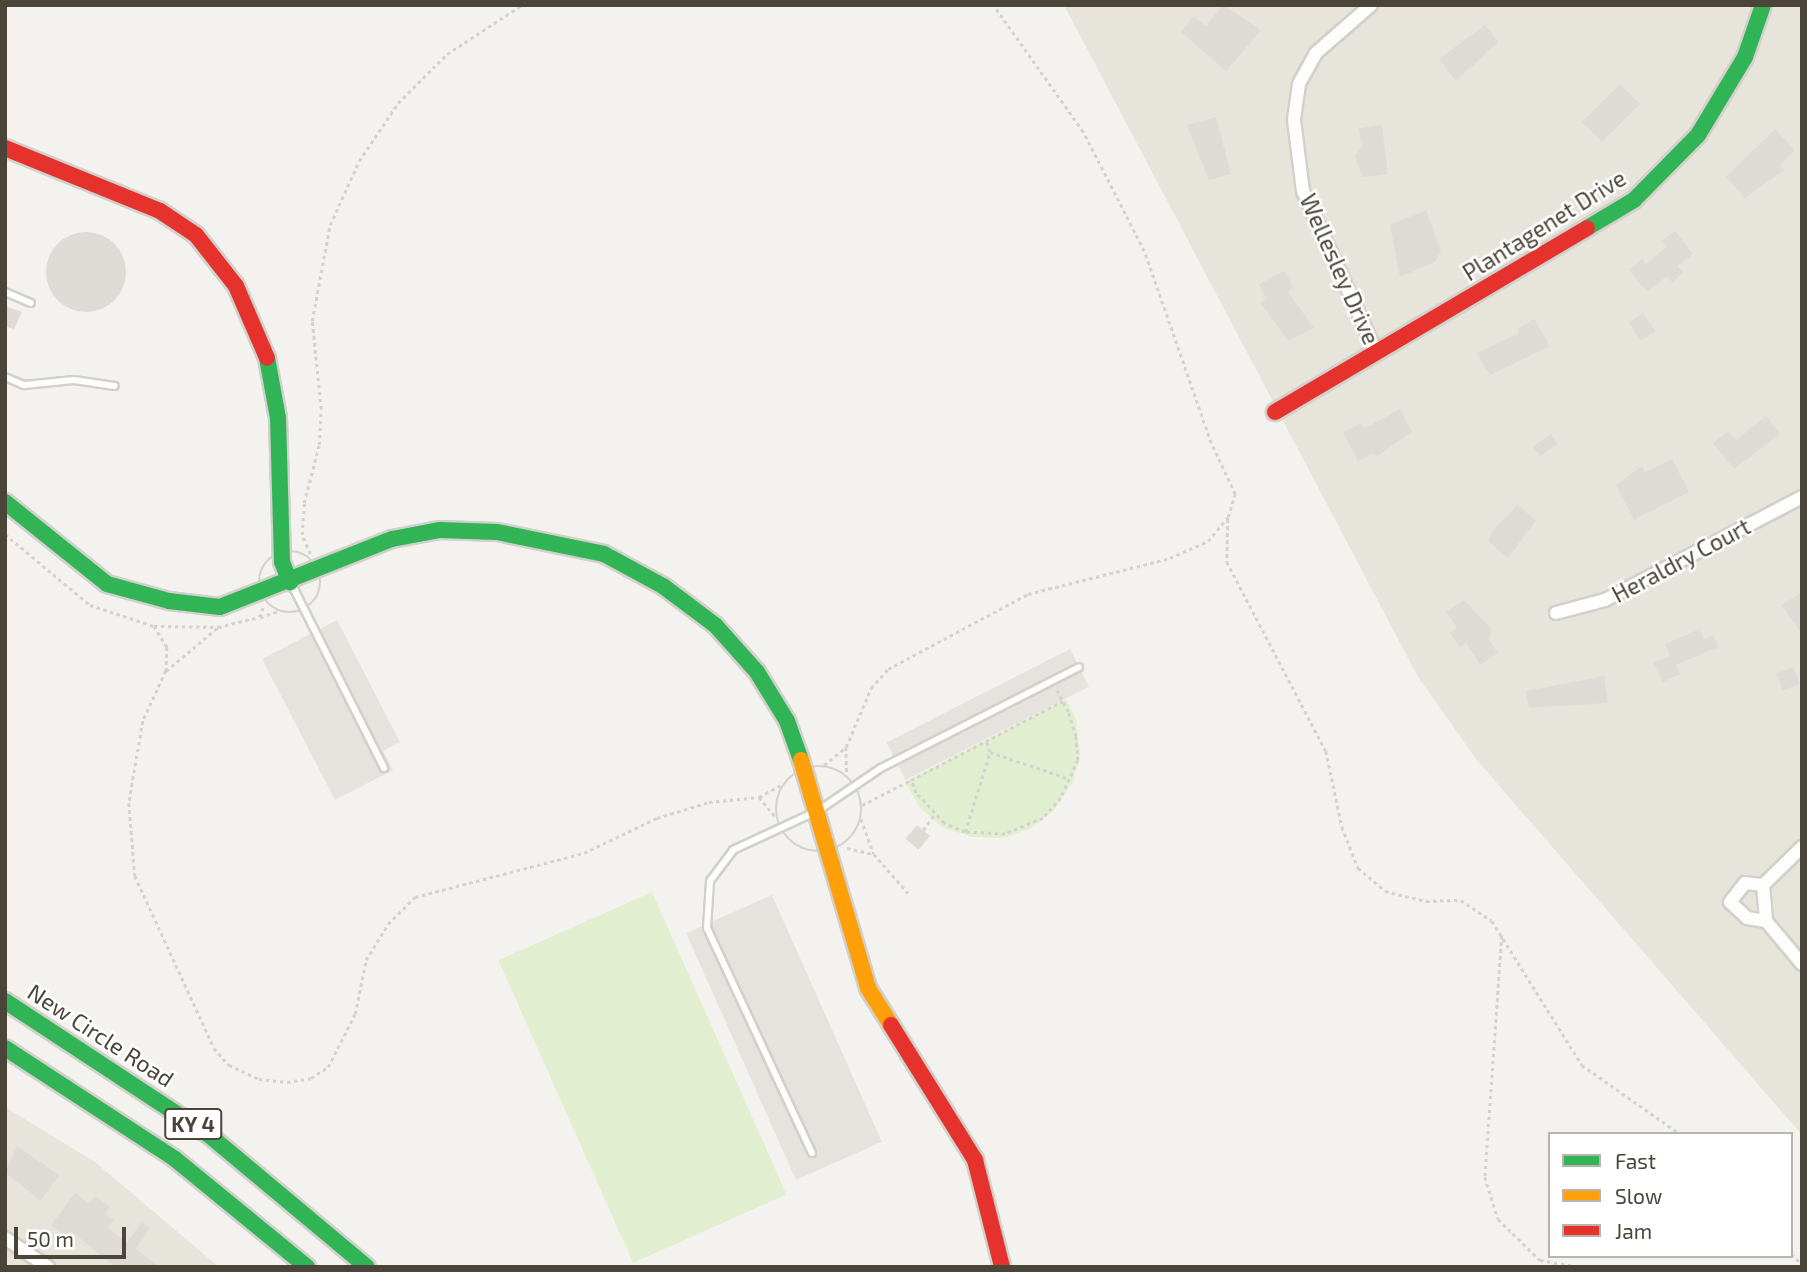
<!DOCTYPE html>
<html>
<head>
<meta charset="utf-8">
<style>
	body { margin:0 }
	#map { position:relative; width:1807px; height:1272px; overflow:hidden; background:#f4f2ee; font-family:"Exo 2",sans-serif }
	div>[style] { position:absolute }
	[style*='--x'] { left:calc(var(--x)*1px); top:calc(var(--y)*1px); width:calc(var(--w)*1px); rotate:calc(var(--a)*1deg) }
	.residential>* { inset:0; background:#e7e4dc }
	.green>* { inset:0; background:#e1eecf; transform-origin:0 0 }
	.parking>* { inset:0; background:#e6e3df; transform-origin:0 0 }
	.building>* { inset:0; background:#dedbd6; transform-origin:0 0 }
	.round { border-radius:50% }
	.path>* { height:2.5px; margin-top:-1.25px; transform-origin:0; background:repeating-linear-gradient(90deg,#d3d2cc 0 3.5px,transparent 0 7px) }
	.path>.ring { margin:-1.25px; padding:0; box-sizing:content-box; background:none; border:2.5px solid #d3d2cc; border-radius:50% }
	.roads { filter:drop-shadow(2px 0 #d2d0cb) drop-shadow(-2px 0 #d2d0cb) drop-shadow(0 2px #d2d0cb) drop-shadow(0 -2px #d2d0cb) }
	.lane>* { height:6px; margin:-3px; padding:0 3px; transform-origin:3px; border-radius:3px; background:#fdfdfc }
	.street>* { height:12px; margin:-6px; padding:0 6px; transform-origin:6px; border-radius:6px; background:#fdfdfc }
	.fast>* { height:16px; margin:-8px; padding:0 8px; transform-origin:8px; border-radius:8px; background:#30b455 }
	.slow>* { height:16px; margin:-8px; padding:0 8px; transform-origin:8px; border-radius:8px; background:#ff9f0a }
	.jam>* { height:16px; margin:-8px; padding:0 8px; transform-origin:8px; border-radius:8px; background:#e5322d }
	span { translate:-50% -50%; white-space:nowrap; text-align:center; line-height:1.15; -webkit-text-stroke:5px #fff; paint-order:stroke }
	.shield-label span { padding:2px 5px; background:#fff; border:2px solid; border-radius:5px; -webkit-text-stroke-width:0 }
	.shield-label { font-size:21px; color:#4b4439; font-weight:700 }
	.street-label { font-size:23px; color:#4b4439 }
	.frame { position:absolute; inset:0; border:7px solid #4b4439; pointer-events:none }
	.legend { position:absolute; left:1548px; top:1132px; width:245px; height:126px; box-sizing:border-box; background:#fff; border:2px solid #b7b4b0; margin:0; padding:9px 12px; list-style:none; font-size:21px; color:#4b4439 }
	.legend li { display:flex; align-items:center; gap:14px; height:35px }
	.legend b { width:35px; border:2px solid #b7b4b0 }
	.scale { position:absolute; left:14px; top:1227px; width:112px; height:32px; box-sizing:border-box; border:4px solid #4b4439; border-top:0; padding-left:9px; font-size:21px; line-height:24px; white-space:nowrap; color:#4b4439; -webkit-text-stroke:5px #fff; paint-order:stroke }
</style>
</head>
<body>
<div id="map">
	<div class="residential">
		<i style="clip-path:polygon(1064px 5px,1802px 5px,1802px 1135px,1476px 759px,1418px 677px)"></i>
		<i style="clip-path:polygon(5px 1107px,95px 1162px,219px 1267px,5px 1267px)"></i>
	</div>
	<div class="green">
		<i style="clip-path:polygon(1066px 699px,1076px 719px,1080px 755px,1073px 782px,1053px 811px,1031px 828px,1004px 838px,973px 837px,944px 828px,920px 808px,905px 782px)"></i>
		<i style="left:652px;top:892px;width:331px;height:168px;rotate:66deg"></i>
	</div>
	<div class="parking">
		<i style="clip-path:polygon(337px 620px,400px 742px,383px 751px,393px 770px,335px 800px,262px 659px)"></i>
		<i style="left:1070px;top:649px;width:42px;height:206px;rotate:63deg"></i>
		<i style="left:772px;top:895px;width:270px;height:94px;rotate:66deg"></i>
	</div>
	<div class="building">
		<i style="clip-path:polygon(1223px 5px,1261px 30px,1226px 71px,1181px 32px,1194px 16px,1206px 26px)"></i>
		<i style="clip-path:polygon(1485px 25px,1498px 42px,1456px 81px,1439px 59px)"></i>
		<i style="left:1620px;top:84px;width:28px;height:54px;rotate:45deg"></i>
		<i style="clip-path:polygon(1216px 117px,1231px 174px,1209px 180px,1187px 125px)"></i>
		<i style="clip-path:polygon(1382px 125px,1388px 174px,1363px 177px,1355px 157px,1362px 146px,1359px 128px)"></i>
		<i style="clip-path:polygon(1775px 129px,1795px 150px,1780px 165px,1784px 170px,1745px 198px,1726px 177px)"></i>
		<i style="clip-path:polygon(1426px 210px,1441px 251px,1435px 262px,1400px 277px,1390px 225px)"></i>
		<i style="clip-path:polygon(1675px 231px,1693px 254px,1678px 266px,1683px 273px,1672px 282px,1667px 276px,1647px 292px,1629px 270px,1642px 259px,1646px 264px,1667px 247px,1662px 241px)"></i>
		<i class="round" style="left:46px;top:232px;width:80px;height:80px"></i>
		<i style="clip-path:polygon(1285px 271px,1294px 289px,1288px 292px,1314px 328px,1288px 341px,1260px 302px,1266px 299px,1259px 284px)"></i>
		<i style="clip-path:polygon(5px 306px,22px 312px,14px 329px,5px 326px)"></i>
		<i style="left:1643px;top:313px;width:22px;height:17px;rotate:56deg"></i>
		<i style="clip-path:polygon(1534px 319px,1550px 346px,1490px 375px,1477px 353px,1519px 333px,1517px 329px)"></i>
		<i style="clip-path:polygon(1400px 409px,1412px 432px,1376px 457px,1373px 453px,1358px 461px,1343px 433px,1361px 423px,1364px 429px)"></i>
		<i style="clip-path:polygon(1766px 416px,1780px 434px,1734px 469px,1713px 443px,1728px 431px,1736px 440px)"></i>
		<i style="left:1551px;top:434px;width:12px;height:22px;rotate:55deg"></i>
		<i style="clip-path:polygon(1672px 459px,1689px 492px,1634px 520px,1616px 485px,1642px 466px,1645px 472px)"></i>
		<i style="clip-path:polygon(1517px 505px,1536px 520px,1508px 558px,1489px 542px,1491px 533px)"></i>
		<i style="clip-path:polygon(1802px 592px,1802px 634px,1782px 605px)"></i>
		<i style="clip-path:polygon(1464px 600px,1491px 628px,1489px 640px,1498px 653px,1480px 665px,1466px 643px,1460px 647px,1450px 633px,1457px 628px,1446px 612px)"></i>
		<i style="clip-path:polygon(1700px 629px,1704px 639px,1713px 635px,1718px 647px,1676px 665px,1680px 674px,1663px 682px,1654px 663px,1670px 656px,1665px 644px)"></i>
		<i style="left:1793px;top:667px;width:18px;height:18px;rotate:68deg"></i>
		<i style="clip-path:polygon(1604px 676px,1608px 703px,1529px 708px,1526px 691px)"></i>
		<i style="left:917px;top:825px;width:17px;height:18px;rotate:40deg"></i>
		<i style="clip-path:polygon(17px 1146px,59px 1175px,41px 1201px,5px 1172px)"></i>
		<i style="clip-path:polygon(75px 1193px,89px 1203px,95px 1196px,110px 1207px,105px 1214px,114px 1220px,108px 1228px,127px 1242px,142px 1222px,150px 1228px,136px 1249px,160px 1267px,115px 1267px,71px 1231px,66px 1237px,51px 1225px)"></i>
	</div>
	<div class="path">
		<i style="--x:1228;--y:519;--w:43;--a:91.3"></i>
		<i style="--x:1227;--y:562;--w:213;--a:62.4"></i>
		<i style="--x:1326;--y:751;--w:78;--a:78.1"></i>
		<i style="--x:1342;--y:827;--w:44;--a:68.7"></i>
		<i style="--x:1358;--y:868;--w:35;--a:40"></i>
		<i style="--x:1385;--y:891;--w:42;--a:13.7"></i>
		<i style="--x:1426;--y:901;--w:35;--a:-2"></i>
		<i style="--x:1461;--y:900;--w:37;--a:34"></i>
		<i style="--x:1492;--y:921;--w:170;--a:58"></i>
		<i style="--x:1582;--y:1065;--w:120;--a:35.1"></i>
		<i style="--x:5;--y:534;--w:111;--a:39.9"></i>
		<i style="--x:90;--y:605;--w:67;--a:18.2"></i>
		<i style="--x:154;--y:626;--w:25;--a:58"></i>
		<i style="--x:167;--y:647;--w:24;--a:92"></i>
		<i style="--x:166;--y:671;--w:55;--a:114.7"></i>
		<i style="--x:143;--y:721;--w:83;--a:99.7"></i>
		<i style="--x:129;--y:803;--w:73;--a:85.3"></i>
		<i style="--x:135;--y:876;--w:189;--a:65.3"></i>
		<i style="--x:214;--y:1048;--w:23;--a:49"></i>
		<i style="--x:229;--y:1065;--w:33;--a:25"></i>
		<i style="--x:259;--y:1079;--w:28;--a:6"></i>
		<i style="--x:287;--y:1082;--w:24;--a:-9"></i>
		<i style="--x:311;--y:1078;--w:20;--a:-33"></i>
		<i style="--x:328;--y:1067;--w:59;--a:-63"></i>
		<i style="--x:355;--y:1014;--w:55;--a:-78.5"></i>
		<i style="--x:366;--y:960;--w:42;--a:-58.6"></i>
		<i style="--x:388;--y:924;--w:38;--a:-45"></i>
		<i style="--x:415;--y:897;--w:175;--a:-14.6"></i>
		<i style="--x:584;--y:853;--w:81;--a:-25.6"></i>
		<i style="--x:657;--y:818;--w:54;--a:-17.1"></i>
		<i style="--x:709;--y:802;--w:50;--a:-5.7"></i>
		<i style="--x:759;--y:797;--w:25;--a:50"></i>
		<i class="ring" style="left:259px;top:551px;width:59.5px;height:59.5px"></i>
		<i style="--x:310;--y:554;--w:21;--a:-113"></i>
		<i style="--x:302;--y:535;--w:32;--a:-86"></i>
		<i style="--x:304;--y:503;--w:60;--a:-75.5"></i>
		<i style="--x:319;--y:445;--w:36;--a:-87"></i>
		<i style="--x:321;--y:409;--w:88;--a:-95.8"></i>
		<i style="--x:312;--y:321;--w:98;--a:-79.4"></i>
		<i style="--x:330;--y:225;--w:70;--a:-65.6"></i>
		<i style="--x:359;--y:161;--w:70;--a:-56.1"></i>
		<i style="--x:398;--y:103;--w:69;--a:-45"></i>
		<i style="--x:447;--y:54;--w:90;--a:-33.2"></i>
		<i style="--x:260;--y:617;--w:21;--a:-17"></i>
		<i style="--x:154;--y:626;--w:64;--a:0.9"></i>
		<i style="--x:218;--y:627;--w:42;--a:-13.7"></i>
		<i style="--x:259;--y:617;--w:10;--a:-66"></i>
		<i style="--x:166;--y:671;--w:67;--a:-40.1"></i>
		<i style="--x:1057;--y:690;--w:26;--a:62"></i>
		<i style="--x:1069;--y:713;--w:24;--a:73"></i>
		<i style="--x:1076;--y:736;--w:24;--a:85"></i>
		<i style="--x:1078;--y:760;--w:42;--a:114.1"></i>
		<i style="--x:1061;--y:798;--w:27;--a:132"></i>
		<i style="--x:1043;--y:818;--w:41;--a:157.2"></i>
		<i style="--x:1005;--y:834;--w:40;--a:-177.1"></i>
		<i style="--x:965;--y:832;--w:23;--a:-157"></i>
		<i style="--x:944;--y:823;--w:41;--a:-133"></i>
		<i style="--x:916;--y:793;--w:14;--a:-111"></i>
		<i style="--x:911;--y:780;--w:171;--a:-27.5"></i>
		<i style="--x:987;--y:742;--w:10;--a:73"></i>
		<i style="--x:990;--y:752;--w:84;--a:18.6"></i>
		<i style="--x:846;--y:747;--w:28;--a:88"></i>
		<i style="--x:824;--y:765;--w:28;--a:-39"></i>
		<i style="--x:846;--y:747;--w:64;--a:-67"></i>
		<i style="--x:871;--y:688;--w:25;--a:-48"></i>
		<i style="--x:888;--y:669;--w:159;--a:-28.2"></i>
		<i style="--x:1028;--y:594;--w:146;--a:-14.2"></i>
		<i style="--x:1170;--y:558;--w:42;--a:-24.1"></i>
		<i style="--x:1208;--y:541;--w:31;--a:-50"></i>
		<i style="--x:1228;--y:517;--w:24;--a:-73"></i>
		<i style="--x:1235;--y:494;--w:56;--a:-115.2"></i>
		<i style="--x:1211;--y:443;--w:203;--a:-109.2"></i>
		<i style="--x:1144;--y:251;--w:134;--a:-117.1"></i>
		<i style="--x:1083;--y:132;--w:156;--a:-125.3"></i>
		<i class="ring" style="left:776px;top:766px;width:83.5px;height:83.5px"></i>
		<i style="--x:759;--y:797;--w:25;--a:-29"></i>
		<i style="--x:862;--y:805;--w:55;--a:-27"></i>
		<i style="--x:861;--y:819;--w:37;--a:70"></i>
		<i style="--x:874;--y:854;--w:52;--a:48.9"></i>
		<i style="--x:923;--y:830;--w:19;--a:-54"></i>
		<i style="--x:965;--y:832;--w:84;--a:-72.6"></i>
		<i style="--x:847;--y:848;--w:28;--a:13"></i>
		<i style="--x:1502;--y:935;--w:243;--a:94"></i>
		<i style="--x:1485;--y:1177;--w:44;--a:72.8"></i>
		<i style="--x:1498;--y:1219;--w:59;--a:44.3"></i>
		<i style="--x:1540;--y:1260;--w:39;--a:10"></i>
		<i style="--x:1791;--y:1254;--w:15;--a:42"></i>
	</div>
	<div class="roads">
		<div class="lane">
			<i style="--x:5;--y:292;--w:28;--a:23"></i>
			<i style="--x:5;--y:377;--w:21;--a:23"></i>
			<i style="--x:24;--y:385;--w:50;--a:-5.7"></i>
			<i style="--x:74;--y:380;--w:41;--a:8.3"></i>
			<i style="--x:291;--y:583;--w:207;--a:63.3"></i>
			<i style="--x:812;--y:1153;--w:248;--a:-115"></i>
			<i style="--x:707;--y:928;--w:47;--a:-86.3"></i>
			<i style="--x:710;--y:881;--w:39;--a:-53"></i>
			<i style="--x:733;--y:850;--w:95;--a:-24.9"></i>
			<i style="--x:819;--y:810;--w:75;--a:-34.1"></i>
			<i style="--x:881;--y:768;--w:222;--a:-27"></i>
		</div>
		<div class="street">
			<i style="--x:1371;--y:5;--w:73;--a:138.9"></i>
			<i style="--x:1316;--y:53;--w:35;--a:119"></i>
			<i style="--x:1299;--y:84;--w:36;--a:98"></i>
			<i style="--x:1294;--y:120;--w:72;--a:82.8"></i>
			<i style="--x:1303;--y:191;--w:179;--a:65.6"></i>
			<i style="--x:1556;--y:613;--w:51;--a:-14.9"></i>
			<i style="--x:1605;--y:600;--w:222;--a:-27.6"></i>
			<i style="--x:1802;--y:847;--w:54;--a:135.7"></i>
			<i style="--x:1763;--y:885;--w:18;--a:-174"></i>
			<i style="--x:1745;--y:883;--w:24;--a:128"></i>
			<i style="--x:1730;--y:902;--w:23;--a:43"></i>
			<i style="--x:1747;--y:918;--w:19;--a:9"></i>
			<i style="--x:1766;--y:921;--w:56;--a:50.1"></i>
			<i style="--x:1763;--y:885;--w:36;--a:85"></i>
			<i style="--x:5;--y:1238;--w:52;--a:34"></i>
		</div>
		<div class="fast">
			<i style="--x:1587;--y:228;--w:55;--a:-30.8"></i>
			<i style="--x:1634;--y:200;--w:91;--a:-45.4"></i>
			<i style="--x:1698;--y:135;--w:91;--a:-58.9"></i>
			<i style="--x:1745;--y:57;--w:55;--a:-70.9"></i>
			<i style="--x:267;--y:358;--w:61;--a:79.6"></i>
			<i style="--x:278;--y:418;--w:144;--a:88.4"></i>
			<i style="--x:282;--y:562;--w:22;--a:68"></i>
			<i style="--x:5;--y:502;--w:131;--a:38.8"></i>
			<i style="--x:107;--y:584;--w:64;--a:15.3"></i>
			<i style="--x:169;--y:601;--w:51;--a:6.7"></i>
			<i style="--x:220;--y:607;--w:185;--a:-21.6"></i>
			<i style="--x:392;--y:539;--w:49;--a:-10.6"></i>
			<i style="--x:440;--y:530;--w:57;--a:2"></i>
			<i style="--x:497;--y:532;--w:109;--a:11.6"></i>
			<i style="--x:604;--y:554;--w:67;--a:28.5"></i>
			<i style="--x:663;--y:586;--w:66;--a:37"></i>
			<i style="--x:716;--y:626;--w:62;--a:48.3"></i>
			<i style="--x:757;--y:672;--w:57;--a:58.5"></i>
			<i style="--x:787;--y:721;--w:41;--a:70.3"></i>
			<i style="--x:5;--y:1001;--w:244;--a:33.3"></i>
			<i style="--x:209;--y:1135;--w:206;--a:39.9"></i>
			<i style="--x:5;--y:1048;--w:203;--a:33.1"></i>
			<i style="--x:175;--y:1159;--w:171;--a:39.3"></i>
		</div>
		<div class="slow">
			<i style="--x:801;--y:760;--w:238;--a:73.6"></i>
			<i style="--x:868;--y:988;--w:44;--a:58.1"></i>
		</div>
		<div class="jam">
			<i style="--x:5;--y:148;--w:167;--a:22.1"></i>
			<i style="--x:160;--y:211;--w:43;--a:33.7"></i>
			<i style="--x:196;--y:235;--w:65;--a:51.9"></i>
			<i style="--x:236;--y:286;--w:78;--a:66.7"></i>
			<i style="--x:1275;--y:412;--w:362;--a:-30.5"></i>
			<i style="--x:891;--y:1025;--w:159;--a:58.1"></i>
			<i style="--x:975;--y:1160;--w:110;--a:75.8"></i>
		</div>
	</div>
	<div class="shield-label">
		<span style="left:193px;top:1124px">KY 4</span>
	</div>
	<div class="street-label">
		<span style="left:1544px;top:225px;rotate:-32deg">Plantagenet Drive</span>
		<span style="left:1340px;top:269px;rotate:66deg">Wellesley Drive</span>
		<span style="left:1681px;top:560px;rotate:-28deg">Heraldry Court</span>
		<span style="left:101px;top:1035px;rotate:33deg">New Circle Road</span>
	</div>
	<div class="frame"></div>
	<ul class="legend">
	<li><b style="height:9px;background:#30b455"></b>Fast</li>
	<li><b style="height:9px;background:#ff9f0a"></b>Slow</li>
	<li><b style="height:9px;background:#e5322d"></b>Jam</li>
	</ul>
	<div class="scale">50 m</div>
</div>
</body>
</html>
